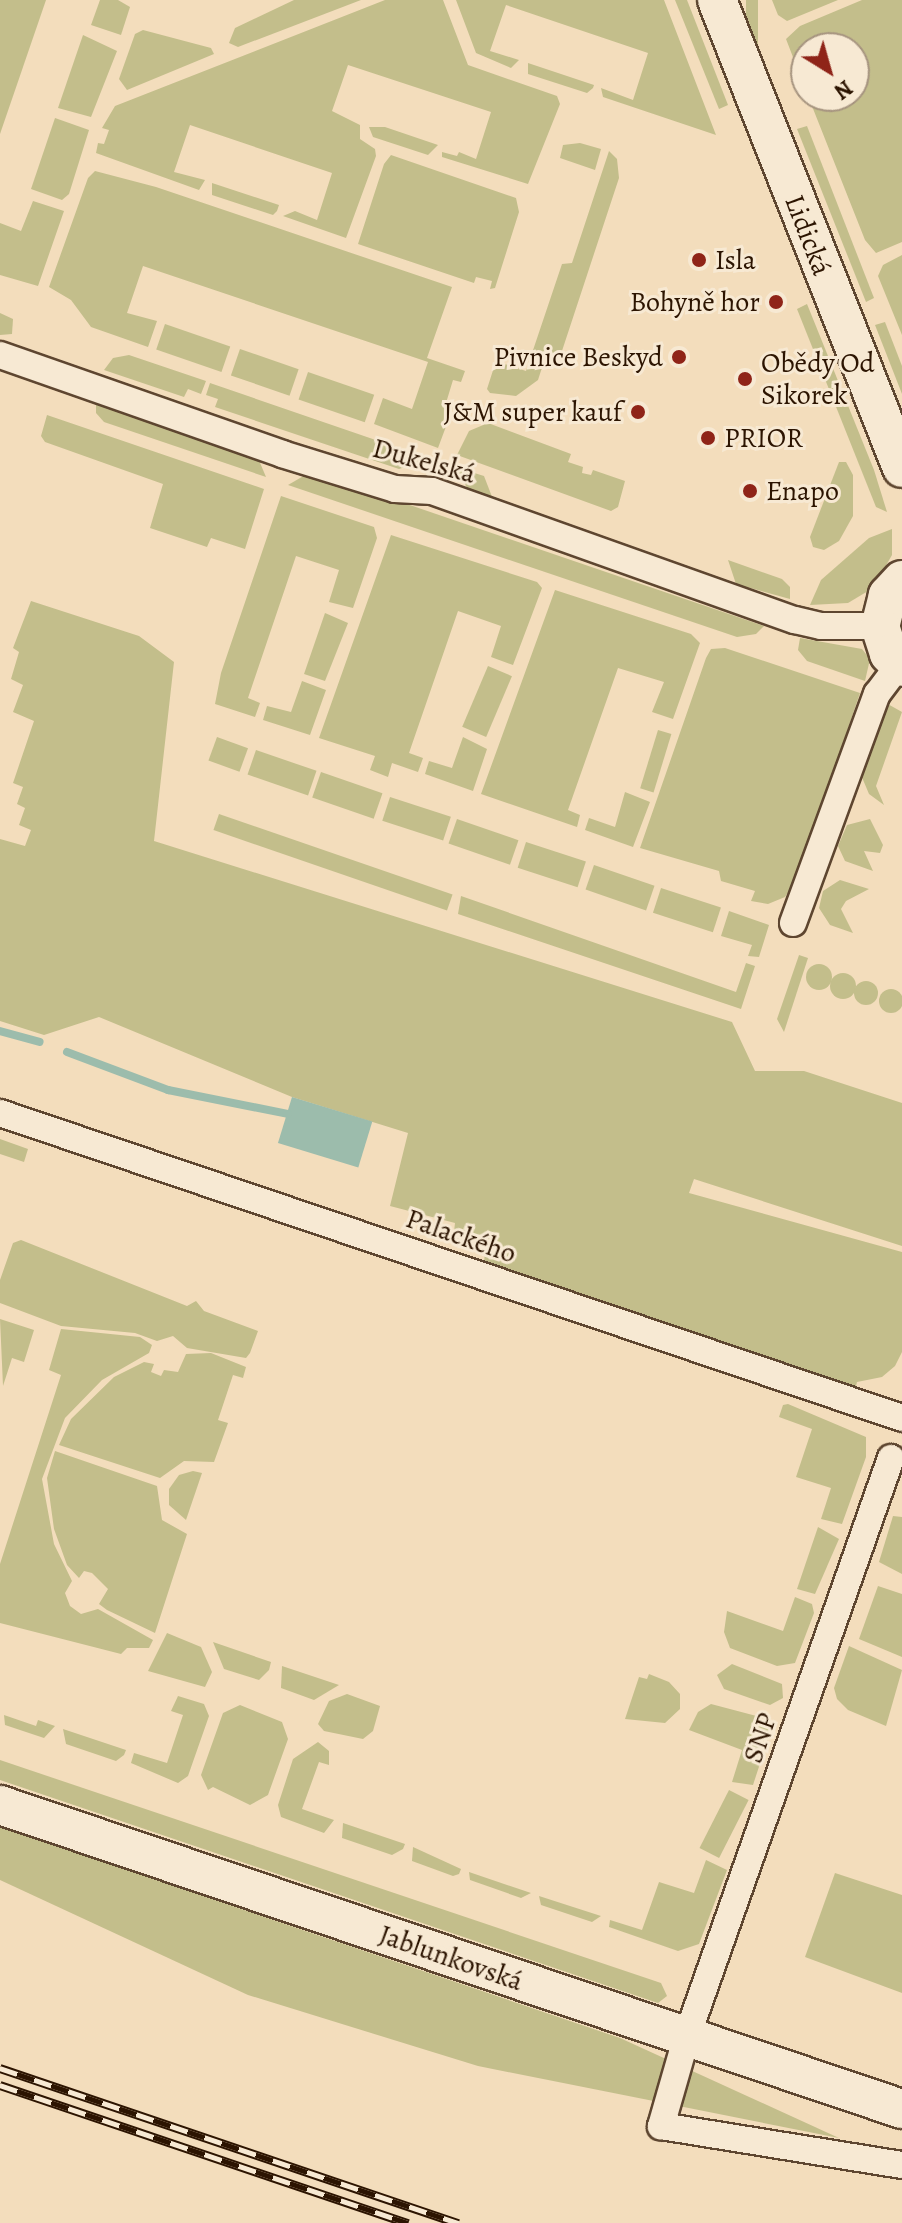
<!DOCTYPE html>
<html>
<head>
<meta charset="utf-8">
<style>
	body { margin:0 }
	#map { position:relative; width:902px; height:2223px; overflow:hidden; background:#f3ddbc; font-family:Alegreya,serif }
	div>[style] { position:absolute }
	[style*='--x'] { left:calc(var(--x)*1px); top:calc(var(--y)*1px); width:calc(var(--w)*1px); rotate:calc(var(--a)*1deg) }
	.green>* { inset:0; background:#c3be8b; transform-origin:0 0 }
	.round { border-radius:50% }
	.water>* { inset:0; background:#9cbcac; transform-origin:0 0 }
	.stream>* { height:8px; margin:-4px; padding:0 4px; transform-origin:4px; border-radius:4px; background:#9cbcac }
	.roads { filter:drop-shadow(2px 0 #5e4630) drop-shadow(-2px 0 #5e4630) drop-shadow(0 2px #5e4630) drop-shadow(0 -2px #5e4630) }
	.street>* { height:26px; margin:-13px; padding:0 13px; transform-origin:13px; border-radius:13px; background:#f7e9d3 }
	.secondary>* { height:38px; margin:-19px; padding:0 19px; transform-origin:19px; border-radius:19px; background:#f7e9d3 }
	.rail>* { height:9px; margin-top:-4.5px; transform-origin:0; background:repeating-linear-gradient(90deg,#f7e9d3 0 18px,#2c1401 0 36px); box-sizing:border-box; border-block:2px solid #2c1401 }
	.dots>* { width:22px; height:22px; translate:-50% -50%; box-sizing:border-box; border:4px solid #f7e9d3; border-radius:50% }
	span { translate:-50% -50%; white-space:nowrap; text-align:center; line-height:1.15; -webkit-text-stroke:6px #f7e9d3; paint-order:stroke }
	.street-label { font-size:28px; color:#2c1401 }
	.poi-label { font-size:28px; color:#2c1401 }
	.left { translate:0 -50%; text-align:left }
	.right { translate:-100% -50%; text-align:right }
	.north { position:absolute; left:790px; top:32px; width:80px; height:80px; box-sizing:border-box; background:#f7e9d3; border:2px solid #a6947f; border-radius:50%; rotate:143deg; font-size:22px; font-weight:700; line-height:32px; text-align:center; color:#2c1401 }
	.north::after { content:''; display:block; margin:auto; width:28px; height:36px; background:#8f2418; clip-path:polygon(50% 0,100% 100%,50% 72%,0 100%) }
</style>
</head>
<body>
<div id="map">
	<div class="green">
		<i style="clip-path:polygon(0 0,46px 0,0 134px)"></i>
		<i style="clip-path:polygon(100px 0,118px 0,130px 7px,121px 35px,91px 25px)"></i>
		<i style="clip-path:polygon(294px 0,361px 0,238px 47px,229px 43px,235px 28px)"></i>
		<i style="clip-path:polygon(385px 0,443px 0,468px 65px,557px 96px,560px 104px,528px 184px,442px 157px,442px 152px,457px 156px,459px 152px,476px 159px,491px 112px,348px 65px,332px 111px,360px 125px,360px 139px,375px 149px,376px 156px,346px 238px,283px 216px,295px 211px,317px 220px,332px 173px,190px 125px,174px 172px,205px 180px,199px 190px,96px 153px,98px 143px,104px 144px,109px 130px,102px 128px,115px 106px)"></i>
		<i style="clip-path:polygon(456px 0,664px 0,716px 135px,603px 97px,601px 88px,633px 100px,648px 53px,506px 5px,490px 51px,519px 60px,511px 68px,476px 53px)"></i>
		<i style="clip-path:polygon(675px 0,687px 0,728px 105px,719px 109px)"></i>
		<i style="left:746px;top:0;width:12px;height:114px"></i>
		<i style="clip-path:polygon(772px 0,838px 0,787px 21px,778px 15px)"></i>
		<i style="clip-path:polygon(862px 0,902px 0,902px 242px,876px 253px,865px 240px,808px 96px,854px 96px,854px 48px,806px 48px,806px 91px,786px 39px,800px 26px)"></i>
		<i style="clip-path:polygon(143px 30px,211px 48px,214px 54px,127px 90px,119px 79px,135px 34px)"></i>
		<i style="clip-path:polygon(83px 35px,117px 51px,91px 117px,58px 108px)"></i>
		<i style="clip-path:polygon(528px 63px,594px 85px,593px 88px,587px 93px,528px 74px)"></i>
		<i style="clip-path:polygon(55px 118px,89px 130px,69px 194px,62px 200px,31px 189px)"></i>
		<i style="clip-path:polygon(807px 126px,874px 298px,866px 302px,797px 129px)"></i>
		<i style="clip-path:polygon(369px 127px,385px 127px,438px 145px,428px 155px,373px 137px)"></i>
		<i style="clip-path:polygon(580px 143px,601px 149px,595px 170px,560px 158px,563px 145px)"></i>
		<i style="clip-path:polygon(609px 151px,617px 159px,619px 178px,560px 357px,547px 352px,538px 380px,516px 396px,490px 393px,487px 389px,496px 361px,526px 371px,562px 264px,572px 263px)"></i>
		<i style="clip-path:polygon(391px 155px,516px 198px,519px 212px,495px 288px,490px 289px,492px 281px,476px 277px,474px 283px,358px 244px,384px 164px)"></i>
		<i style="clip-path:polygon(95px 171px,156px 187px,452px 287px,427px 358px,465px 371px,461px 382px,453px 380px,446px 403px,454px 405px,438px 448px,374px 424px,383px 398px,412px 409px,428px 362px,143px 266px,127px 313px,157px 321px,148px 347px,91px 327px,71px 300px,49px 287px,88px 178px)"></i>
		<i style="clip-path:polygon(212px 183px,279px 205px,277px 211px,273px 215px,212px 195px)"></i>
		<i style="clip-path:polygon(33px 201px,64px 211px,38px 286px,0 275px,0 223px,21px 231px)"></i>
		<i style="clip-path:polygon(902px 255px,902px 335px,878px 276px,883px 265px)"></i>
		<i style="clip-path:polygon(807px 304px,874px 470px,887px 512px,876px 507px,797px 309px)"></i>
		<i style="clip-path:polygon(0 313px,13px 319px,12px 334px,0 335px)"></i>
		<i style="clip-path:polygon(885px 322px,902px 366px,902px 394px,875px 325px)"></i>
		<i style="left:165px;top:324px;width:69px;height:27px;rotate:19deg"></i>
		<i style="left:240px;top:349px;width:62px;height:28px;rotate:19deg"></i>
		<i style="clip-path:polygon(129px 355px,206px 381px,201px 394px,188px 389px,184px 397px,104px 370px,113px 358px)"></i>
		<i style="left:308px;top:372px;width:70px;height:29px;rotate:19deg"></i>
		<i style="clip-path:polygon(210px 383px,431px 459px,399px 469px,215px 407px,218px 399px,206px 395px)"></i>
		<i style="clip-path:polygon(96px 398px,258px 458px,266px 477px,104px 422px,96px 413px)"></i>
		<i style="clip-path:polygon(47px 415px,264px 489px,245px 549px,211px 538px,207px 547px,150px 528px,163px 484px,45px 442px,41px 436px)"></i>
		<i style="clip-path:polygon(488px 423px,571px 454px,568px 462px,583px 467px,582px 473px,591px 475px,593px 470px,625px 481px,618px 507px,611px 511px,457px 455px,469px 431px)"></i>
		<i style="clip-path:polygon(839px 462px,846px 462px,853px 475px,853px 516px,839px 541px,824px 550px,813px 547px,810px 537px)"></i>
		<i style="clip-path:polygon(455px 467px,484px 476px,494px 502px,469px 491px)"></i>
		<i style="clip-path:polygon(307px 474px,322px 475px,764px 626px,756px 634px,737px 637px,288px 485px)"></i>
		<i style="clip-path:polygon(281px 496px,374px 527px,377px 538px,353px 608px,329px 602px,339px 570px,296px 556px,248px 698px,260px 703px,255px 717px,215px 704px,221px 673px)"></i>
		<i style="clip-path:polygon(892px 529px,892px 555px,873px 588px,848px 603px,810px 605px,821px 580px,869px 538px)"></i>
		<i style="clip-path:polygon(391px 535px,537px 582px,542px 588px,513px 665px,491px 657px,501px 626px,458px 611px,409px 753px,423px 758px,418px 772px,392px 763px,388px 777px,370px 770px,375px 756px,319px 738px)"></i>
		<i style="clip-path:polygon(728px 560px,782px 579px,790px 587px,790px 599px,736px 584px)"></i>
		<i style="clip-path:polygon(555px 590px,691px 634px,700px 643px,673px 719px,652px 712px,664px 682px,618px 668px,568px 810px,580px 815px,577px 827px,481px 794px)"></i>
		<i style="clip-path:polygon(31px 601px,139px 636px,174px 662px,154px 841px,732px 1022px,755px 1071px,804px 1071px,902px 1103px,902px 1246px,694px 1179px,689px 1193px,902px 1252px,902px 1352px,895px 1366px,882px 1377px,857px 1382px,855px 1390px,484px 1264px,485px 1250px,453px 1240px,455px 1223px,390px 1206px,408px 1133px,292px 1097px,99px 1017px,44px 1035px,0 1021px,0 839px,25px 846px,31px 830px,19px 825px,25px 808px,17px 804px,23px 787px,13px 783px,34px 721px,13px 712px,23px 685px,11px 679px,19px 652px,13px 648px)"></i>
		<i style="clip-path:polygon(325px 613px,348px 623px,325px 681px,304px 674px)"></i>
		<i style="clip-path:polygon(800px 638px,862px 649px,870px 659px,865px 681px,807px 661px,798px 650px)"></i>
		<i style="clip-path:polygon(725px 648px,860px 693px,797px 879px,785px 897px,768px 904px,751px 901px,755px 891px,721px 881px,719px 871px,640px 848px,706px 658px,711px 649px)"></i>
		<i style="left:488px;top:666px;width:26px;height:66px;rotate:23deg"></i>
		<i style="clip-path:polygon(302px 681px,326px 690px,310px 735px,263px 720px,267px 706px,291px 712px)"></i>
		<i style="clip-path:polygon(886px 703px,902px 712px,876px 786px,884px 805px,869px 794px,861px 775px)"></i>
		<i style="left:658px;top:730px;width:14px;height:61px;rotate:17deg"></i>
		<i style="left:217px;top:737px;width:33px;height:25px;rotate:20deg"></i>
		<i style="clip-path:polygon(463px 737px,487px 749px,473px 791px,425px 774px,429px 761px,452px 768px)"></i>
		<i style="left:256px;top:750px;width:64px;height:26px;rotate:19deg"></i>
		<i style="left:321px;top:772px;width:65px;height:27px;rotate:19deg"></i>
		<i style="clip-path:polygon(625px 792px,650px 802px,633px 847px,585px 830px,589px 818px,615px 827px)"></i>
		<i style="left:390px;top:797px;width:64px;height:25px;rotate:18deg"></i>
		<i style="left:219px;top:814px;width:247px;height:17px;rotate:19deg"></i>
		<i style="left:457px;top:819px;width:65px;height:26px;rotate:19deg"></i>
		<i style="clip-path:polygon(870px 819px,883px 845px,880px 853px,864px 851px,873px 871px,845px 861px,838px 846px,847px 825px)"></i>
		<i style="left:526px;top:842px;width:63px;height:27px;rotate:18deg"></i>
		<i style="left:594px;top:865px;width:64px;height:26px;rotate:19deg"></i>
		<i style="clip-path:polygon(840px 880px,869px 889px,846px 901px,841px 909px,853px 933px,830px 925px,819px 908px,823px 891px)"></i>
		<i style="left:661px;top:888px;width:63px;height:26px;rotate:18deg"></i>
		<i style="clip-path:polygon(461px 896px,736px 992px,746px 963px,755px 966px,741px 1009px,458px 914px)"></i>
		<i style="clip-path:polygon(729px 911px,769px 925px,759px 957px,748px 956px,752px 945px,721px 936px)"></i>
		<i style="clip-path:polygon(799px 955px,808px 958px,784px 1032px,777px 1019px)"></i>
		<i class="round" style="left:806px;top:964px;width:26px;height:26px"></i>
		<i class="round" style="left:830px;top:973px;width:26px;height:26px"></i>
		<i class="round" style="left:854px;top:981px;width:24px;height:24px"></i>
		<i class="round" style="left:879px;top:989px;width:24px;height:24px"></i>
		<i style="clip-path:polygon(0 1139px,28px 1149px,24px 1162px,0 1154px)"></i>
		<i style="clip-path:polygon(21px 1240px,187px 1306px,196px 1301px,204px 1311px,258px 1331px,250px 1353px,246px 1358px,187px 1348px,173px 1336px,157px 1341px,135px 1333px,61px 1326px,0 1303px,0 1280px,13px 1243px)"></i>
		<i style="clip-path:polygon(0 1319px,34px 1330px,24px 1362px,12px 1358px,3px 1386px)"></i>
		<i style="clip-path:polygon(61px 1329px,140px 1337px,152px 1345px,149px 1353px,102px 1380px,65px 1418px,42px 1479px,54px 1544px,72px 1581px,65px 1593px,70px 1606px,81px 1614px,98px 1609px,153px 1640px,149px 1648px,127px 1648px,121px 1654px,0 1623px,0 1564px,61px 1375px,49px 1370px)"></i>
		<i style="clip-path:polygon(211px 1353px,246px 1367px,243px 1378px,233px 1375px,218px 1420px,228px 1423px,214px 1462px,184px 1461px,160px 1478px,59px 1445px,71px 1419px,114px 1377px,144px 1362px,154px 1364px,151px 1372px,161px 1376px,164px 1370px,178px 1372px,186px 1354px)"></i>
		<i style="clip-path:polygon(788px 1404px,866px 1437px,866px 1457px,842px 1524px,821px 1519px,831px 1488px,796px 1477px,812px 1429px,779px 1417px,783px 1405px)"></i>
		<i style="clip-path:polygon(55px 1451px,157px 1486px,162px 1520px,187px 1534px,155px 1633px,107px 1610px,99px 1604px,108px 1589px,92px 1573px,84px 1571px,79px 1578px,67px 1565px,54px 1529px,47px 1478px)"></i>
		<i style="clip-path:polygon(193px 1471px,202px 1473px,186px 1520px,169px 1505px,169px 1489px,179px 1475px)"></i>
		<i style="clip-path:polygon(893px 1516px,902px 1517px,902px 1574px,879px 1562px)"></i>
		<i style="clip-path:polygon(818px 1527px,839px 1539px,815px 1594px,797px 1589px)"></i>
		<i style="clip-path:polygon(878px 1586px,902px 1594px,902px 1657px,859px 1639px)"></i>
		<i style="clip-path:polygon(795px 1597px,812px 1604px,814px 1613px,795px 1663px,777px 1666px,730px 1648px,724px 1632px,727px 1611px,783px 1631px)"></i>
		<i style="clip-path:polygon(167px 1633px,201px 1647px,212px 1672px,205px 1687px,148px 1671px)"></i>
		<i style="clip-path:polygon(213px 1642px,271px 1662px,269px 1670px,259px 1680px,224px 1669px)"></i>
		<i style="clip-path:polygon(849px 1646px,902px 1670px,886px 1726px,848px 1710px,837px 1699px,834px 1688px)"></i>
		<i style="clip-path:polygon(732px 1664px,782px 1684px,783px 1698px,770px 1705px,724px 1689px,717px 1675px)"></i>
		<i style="clip-path:polygon(282px 1666px,339px 1685px,314px 1700px,281px 1688px)"></i>
		<i style="clip-path:polygon(649px 1674px,669px 1682px,680px 1694px,680px 1709px,665px 1723px,625px 1719px,639px 1677px,647px 1679px)"></i>
		<i style="clip-path:polygon(347px 1694px,380px 1706px,373px 1731px,363px 1739px,324px 1731px,318px 1724px,329px 1701px)"></i>
		<i style="clip-path:polygon(178px 1696px,204px 1704px,209px 1716px,188px 1776px,178px 1783px,131px 1763px,134px 1753px,167px 1763px,183px 1715px,171px 1711px)"></i>
		<i style="clip-path:polygon(711px 1704px,764px 1718px,772px 1727px,753px 1785px,732px 1782px,742px 1750px,689px 1730px,698px 1712px)"></i>
		<i style="clip-path:polygon(240px 1705px,282px 1722px,288px 1739px,268px 1795px,250px 1805px,213px 1787px,208px 1790px,201px 1775px,223px 1713px)"></i>
		<i style="clip-path:polygon(4px 1715px,36px 1726px,38px 1720px,55px 1726px,44px 1738px,5px 1725px)"></i>
		<i style="clip-path:polygon(63px 1729px,126px 1750px,124px 1755px,116px 1761px,66px 1744px)"></i>
		<i style="clip-path:polygon(318px 1742px,329px 1751px,329px 1765px,319px 1762px,302px 1809px,334px 1820px,324px 1833px,281px 1817px,278px 1805px,293px 1759px)"></i>
		<i style="clip-path:polygon(0 1760px,661px 1983px,667px 1996px,658px 2003px,0 1780px)"></i>
		<i style="left:729px;top:1790px;width:22px;height:65px;rotate:27deg"></i>
		<i style="clip-path:polygon(343px 1823px,405px 1844px,403px 1849px,392px 1855px,342px 1838px)"></i>
		<i style="clip-path:polygon(0 1827px,620px 2038px,839px 2138px,478px 2066px,248px 1995px,0 1880px)"></i>
		<i style="clip-path:polygon(413px 1847px,461px 1869px,459px 1874px,453px 1876px,412px 1861px)"></i>
		<i style="clip-path:polygon(706px 1860px,727px 1870px,699px 1944px,678px 1951px,609px 1927px,610px 1920px,642px 1930px,659px 1882px,694px 1893px)"></i>
		<i style="clip-path:polygon(469px 1872px,531px 1893px,521px 1898px,470px 1880px)"></i>
		<i style="clip-path:polygon(835px 1873px,902px 1895px,902px 1993px,805px 1957px)"></i>
		<i style="clip-path:polygon(539px 1896px,601px 1916px,592px 1922px,541px 1905px)"></i>
	</div>
	<div class="water">
		<i style="left:292px;top:1097px;width:84px;height:48px;rotate:17deg"></i>
	</div>
	<div class="stream">
		<i style="--x:0;--y:1031;--w:41;--a:15.4"></i>
		<i style="--x:67;--y:1052;--w:108;--a:20.6"></i>
		<i style="--x:168;--y:1090;--w:122;--a:11.3"></i>
	</div>
	<div class="roads">
		<div class="street">
			<i style="--x:0;--y:355;--w:299;--a:19.3"></i>
			<i style="--x:282;--y:454;--w:118;--a:17.2"></i>
			<i style="--x:395;--y:489;--w:37;--a:3"></i>
			<i style="--x:432;--y:491;--w:385;--a:19.6"></i>
			<i style="--x:795;--y:620;--w:27;--a:13"></i>
			<i style="--x:821;--y:626;--w:59;--a:0"></i>
			<i style="--x:793;--y:923;--w:244;--a:-69.9"></i>
			<i style="--x:877;--y:694;--w:36;--a:-53"></i>
			<i style="--x:0;--y:1113;--w:952;--a:18.68"></i>
			<i style="--x:891;--y:1458;--w:616;--a:109.43"></i>
			<i style="--x:686;--y:2039;--w:91;--a:106"></i>
			<i style="--x:661;--y:2126;--w:244;--a:9.2"></i>
		</div>
		<div class="secondary">
			<i style="--x:717;--y:0;--w:503;--a:68.43"></i>
			<i style="--x:902;--y:580;--w:21;--a:133"></i>
			<i style="--x:888;--y:595;--w:32;--a:104"></i>
			<i style="--x:880;--y:626;--w:29;--a:72"></i>
			<i style="--x:889;--y:654;--w:18;--a:45"></i>
			<i style="--x:0;--y:1805;--w:952;--a:18.63"></i>
		</div>
	</div>
	<div class="rail">
		<i style="--x:0;--y:2068;--w:484;--a:18.7"></i>
		<i style="--x:0;--y:2085;--w:431;--a:18.7"></i>
	</div>
	<div class="dots">
		<i style="left:699px;top:260px;background:#8f2418"></i>
		<i style="left:776px;top:302px;background:#8f2418"></i>
		<i style="left:679px;top:357px;background:#8f2418"></i>
		<i style="left:745px;top:379px;background:#8f2418"></i>
		<i style="left:638px;top:412px;background:#8f2418"></i>
		<i style="left:708px;top:438px;background:#8f2418"></i>
		<i style="left:750px;top:491px;background:#8f2418"></i>
	</div>
	<div class="street-label">
		<span style="left:808px;top:235px;rotate:69deg">Lidická</span>
		<span style="left:424px;top:461px;rotate:15deg">Dukelská</span>
		<span style="left:461px;top:1236px;rotate:19deg">Palackého</span>
		<span style="left:760px;top:1738px;rotate:-71deg">SNP</span>
		<span style="left:451px;top:1958px;rotate:19deg">Jablunkovská</span>
	</div>
	<div class="poi-label">
		<span class="left" style="left:715px;top:260px">Isla</span>
		<span class="right" style="left:760px;top:302px">Bohyně hor</span>
		<span class="right" style="left:663px;top:357px">Pivnice Beskyd</span>
		<span class="left" style="left:761px;top:379px">Obědy Od<br>Sikorek</span>
		<span class="right" style="left:622px;top:412px">J&amp;M super kauf</span>
		<span class="left" style="left:724px;top:438px">PRIOR</span>
		<span class="left" style="left:766px;top:491px">Enapo</span>
	</div>
	<div class="north">N</div>
</div>
</body>
</html>
